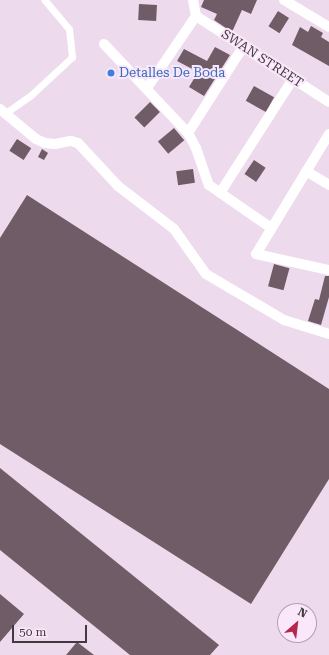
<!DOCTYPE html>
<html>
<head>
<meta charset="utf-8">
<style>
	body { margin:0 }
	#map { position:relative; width:329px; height:655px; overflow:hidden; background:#eddbed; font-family:"Roboto Serif",serif }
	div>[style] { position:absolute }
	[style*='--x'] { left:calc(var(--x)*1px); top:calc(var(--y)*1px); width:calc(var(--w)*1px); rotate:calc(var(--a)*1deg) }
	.building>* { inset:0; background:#705c66; transform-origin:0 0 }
	.pedestrian>* { height:7px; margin:-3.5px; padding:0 3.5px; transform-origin:3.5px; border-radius:3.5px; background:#fff }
	.minor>* { height:10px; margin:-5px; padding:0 5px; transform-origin:5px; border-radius:5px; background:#fff }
	.dots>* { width:11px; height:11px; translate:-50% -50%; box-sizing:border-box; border:2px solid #fae8fa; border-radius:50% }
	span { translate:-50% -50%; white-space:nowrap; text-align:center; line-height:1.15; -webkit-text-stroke:4px #fae8fa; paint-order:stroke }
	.street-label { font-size:13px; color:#413a41 }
	.shop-label { font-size:13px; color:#366cbe }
	.left { translate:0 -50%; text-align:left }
	.north { position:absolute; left:277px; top:603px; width:40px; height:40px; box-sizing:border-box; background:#fae8fa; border:1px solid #b0a2b0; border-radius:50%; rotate:28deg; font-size:11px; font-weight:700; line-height:16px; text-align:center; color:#413a41 }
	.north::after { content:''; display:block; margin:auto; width:14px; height:18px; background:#b6264e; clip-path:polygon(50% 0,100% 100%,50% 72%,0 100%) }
	.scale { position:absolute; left:12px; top:625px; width:75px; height:18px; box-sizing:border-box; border:2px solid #413a41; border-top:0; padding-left:5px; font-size:12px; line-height:14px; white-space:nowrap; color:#413a41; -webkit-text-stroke:3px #fae8fa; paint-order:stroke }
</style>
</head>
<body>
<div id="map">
	<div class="building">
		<i style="clip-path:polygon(204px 0,257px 0,251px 14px,242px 10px,232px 32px,214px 20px,217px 14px,201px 7px)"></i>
		<i style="left:139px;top:4px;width:18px;height:16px;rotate:3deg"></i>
		<i style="left:278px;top:11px;width:13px;height:18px;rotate:32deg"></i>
		<i style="clip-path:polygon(311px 26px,323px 33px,321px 37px,329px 42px,329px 66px,292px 45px,300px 27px,308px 32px)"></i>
		<i style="clip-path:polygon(215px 47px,230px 55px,204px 96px,189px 87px,198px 72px,177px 61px,184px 49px,207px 61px)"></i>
		<i style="left:254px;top:86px;width:23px;height:17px;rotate:29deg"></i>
		<i style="left:150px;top:102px;width:14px;height:22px;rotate:45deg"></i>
		<i style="left:174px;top:128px;width:16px;height:21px;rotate:50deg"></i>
		<i style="left:17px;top:139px;width:17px;height:14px;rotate:33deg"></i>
		<i style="clip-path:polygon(42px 149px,48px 153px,44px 160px,38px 157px)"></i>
		<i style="left:254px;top:160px;width:14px;height:17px;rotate:34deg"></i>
		<i style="left:193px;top:169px;width:14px;height:17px;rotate:82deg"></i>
		<i style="clip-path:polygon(27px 195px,329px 389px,329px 479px,251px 604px,0 444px,0 238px)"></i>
		<i style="left:274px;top:264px;width:16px;height:23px;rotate:15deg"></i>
		<i style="clip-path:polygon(325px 276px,329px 276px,329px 297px,321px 325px,308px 321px,315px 299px,319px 300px)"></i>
		<i style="clip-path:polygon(0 468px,219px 645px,210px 655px,130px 655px,0 550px)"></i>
		<i style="clip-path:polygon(0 594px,24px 614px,0 642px)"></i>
		<i style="clip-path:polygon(77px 642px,94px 655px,66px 655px)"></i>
	</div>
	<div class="pedestrian">
		<i style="--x:4;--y:114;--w:33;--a:-35"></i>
		<i style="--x:31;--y:95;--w:56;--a:-42.8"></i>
		<i style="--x:72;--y:57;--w:28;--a:-96"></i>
		<i style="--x:69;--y:29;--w:38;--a:-130"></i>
	</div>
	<div class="minor">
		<i style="--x:193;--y:0;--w:16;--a:79"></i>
		<i style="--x:284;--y:0;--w:52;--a:31"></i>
		<i style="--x:196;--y:16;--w:158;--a:32.9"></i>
		<i style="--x:104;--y:44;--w:122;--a:46.7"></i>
		<i style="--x:188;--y:133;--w:17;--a:62"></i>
		<i style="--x:196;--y:148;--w:39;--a:71"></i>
		<i style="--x:209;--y:185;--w:75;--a:34.7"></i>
		<i style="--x:147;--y:88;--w:87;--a:-55.8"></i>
		<i style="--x:0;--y:109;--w:47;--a:39.8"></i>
		<i style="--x:36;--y:139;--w:10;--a:24"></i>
		<i style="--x:45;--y:143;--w:10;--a:6"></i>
		<i style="--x:55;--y:144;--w:16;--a:-11"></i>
		<i style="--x:71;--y:141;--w:7;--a:16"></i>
		<i style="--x:78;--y:143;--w:59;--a:47.1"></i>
		<i style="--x:118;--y:186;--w:71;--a:37.5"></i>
		<i style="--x:174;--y:229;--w:55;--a:54.6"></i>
		<i style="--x:206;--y:274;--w:91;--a:30.5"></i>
		<i style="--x:284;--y:320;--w:47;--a:17.3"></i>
		<i style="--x:188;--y:133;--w:102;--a:-57.4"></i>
		<i style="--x:329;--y:134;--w:140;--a:121.3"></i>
		<i style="--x:256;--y:254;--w:75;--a:12.4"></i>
		<i style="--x:306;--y:171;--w:27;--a:31"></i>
		<i style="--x:220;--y:193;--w:135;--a:-57.4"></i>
	</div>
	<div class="dots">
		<i style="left:111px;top:73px;background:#3f7fe0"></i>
	</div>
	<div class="street-label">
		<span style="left:262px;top:59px;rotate:33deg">SWAN STREET</span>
	</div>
	<div class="shop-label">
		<span class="left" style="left:119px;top:73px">Detalles De Boda</span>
	</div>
	<div class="north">N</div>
	<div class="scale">50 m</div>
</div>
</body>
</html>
